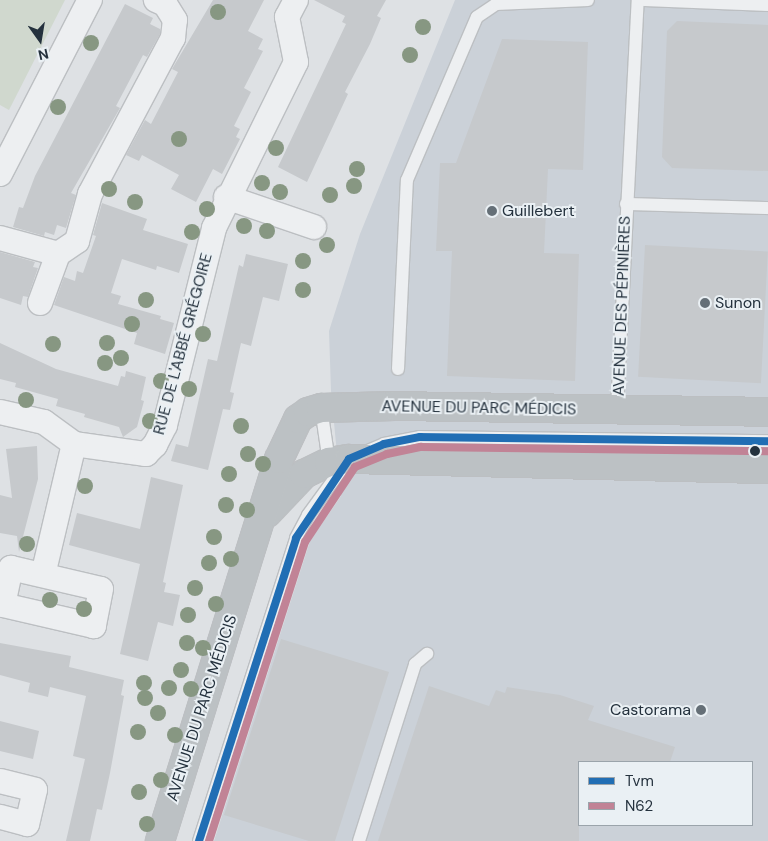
<!DOCTYPE html>
<html>
<head>
<meta charset="utf-8">
<style>
	body { margin:0 }
	#map { position:relative; width:768px; height:841px; overflow:hidden; background:#dee1e4; font-family:"DM Sans",sans-serif }
	div>[style] { position:absolute }
	[style*='--x'] { left:calc(var(--x)*1px); top:calc(var(--y)*1px); width:calc(var(--w)*1px); rotate:calc(var(--a)*1deg) }
	.built>* { inset:0; background:#cbd1d8 }
	.green>* { inset:0; background:#d0d8ce }
	.building>* { inset:0; background:#c6c9cc; transform-origin:0 0 }
	.roads { filter:drop-shadow(1px 0 #bcbfc2) drop-shadow(-1px 0 #bcbfc2) drop-shadow(0 1px #bcbfc2) drop-shadow(0 -1px #bcbfc2) }
	.lane>* { height:12px; margin:-6px; padding:0 6px; transform-origin:6px; border-radius:6px; background:#edeff1 }
	.street>* { height:24px; margin:-12px; padding:0 12px; transform-origin:12px; border-radius:12px; background:#edeff1 }
	.secondary>* { height:28px; margin:-14px; padding:0 14px; transform-origin:14px; border-radius:14px; background:#bcc1c4 }
	.bus-1>* { height:8px; margin:-4px; padding:0 4px; transform-origin:4px; border-radius:4px; background:#216eb4 }
	.bus-2>* { height:8px; margin:-4px; padding:0 4px; transform-origin:4px; border-radius:4px; background:#c18396 }
	.trees>* { width:16px; height:16px; margin:-8px; border-radius:50%; background:#879782 }
	.dots>* { width:14px; height:14px; translate:-50% -50%; box-sizing:border-box; border:2px solid #eaf0f4; border-radius:50% }
	span { translate:-50% -50%; white-space:nowrap; text-align:center; line-height:1.15; -webkit-text-stroke:4px #eaf0f4; paint-order:stroke }
	.poi-label { font-size:16px; color:#24313d }
	.left { translate:0 -50%; text-align:left }
	.right { translate:-100% -50%; text-align:right }
	.street-label { font-size:16px; color:#24313d }
	.legend { position:absolute; left:578px; top:761px; width:175px; height:65px; box-sizing:border-box; background:#eaf0f4; border:1px solid #9ba4ab; margin:0; padding:6px 9px; list-style:none; font-size:15px; color:#24313d }
	.legend li { display:flex; align-items:center; gap:10px; height:25px }
	.legend b { width:25px; border:1px solid #9ba4ab }
	.north { position:absolute; left:15px; top:15px; width:50px; height:50px; -webkit-text-stroke:4px #eaf0f4; paint-order:stroke; rotate:167deg; font-size:14px; font-weight:700; line-height:20px; text-align:center; color:#24313d }
	.north::after { content:''; display:block; margin:auto; width:18px; height:22px; background:#24313d; clip-path:polygon(50% 0,100% 100%,50% 72%,0 100%) }
</style>
</head>
<body>
<div id="map">
	<div class="built">
		<i style="clip-path:polygon(evenodd,455px 0,768px 0,768px 841px,214px 841px,310px 541px,341px 496px,331px 391px,329px 331px,360px 234px,455px 0,579px 762px,752px 762px,752px 825px,579px 825px,579px 762px)"></i>
	</div>
	<div class="green">
		<i style="clip-path:polygon(0 0,65px 0,9px 110px,0 105px)"></i>
	</div>
	<div class="building">
		<i style="clip-path:polygon(213px 0,264px 0,248px 31px,263px 39px,258px 49px,263px 51px,244px 88px,251px 92px,234px 126px,240px 129px,236px 137px,240px 139px,222px 174px,213px 169px,196px 202px,171px 189px,179px 175px,142px 155px,139px 161px,126px 155px,145px 120px,151px 124px,178px 72px,172px 69px)"></i>
		<i style="clip-path:polygon(314px 0,386px 0,377px 16px,381px 18px,370px 44px,345px 92px,348px 94px,307px 182px,278px 167px,346px 24px,342px 22px,345px 16px)"></i>
		<i style="clip-path:polygon(125px 4px,153px 18px,150px 24px,160px 29px,160px 34px,147px 57px,143px 55px,116px 106px,120px 108px,71px 193px,76px 195px,66px 228px,57px 225px,54px 235px,45px 232px,44px 236px,13px 227px,19px 207px,23px 208px,35px 176px)"></i>
		<i style="clip-path:polygon(677px 21px,768px 25px,768px 171px,672px 168px,662px 157px,667px 31px)"></i>
		<i style="clip-path:polygon(502px 39px,588px 42px,583px 170px,548px 169px,544px 253px,579px 254px,575px 381px,447px 376px,452px 251px,436px 251px,440px 163px,456px 163px)"></i>
		<i style="clip-path:polygon(102px 203px,147px 219px,143px 230px,188px 244px,179px 273px,157px 266px,156px 270px,122px 259px,111px 293px,121px 296px,118px 304px,161px 316px,160px 319px,174px 323px,165px 354px,134px 344px,137px 333px,54px 305px,64px 277px,75px 281px,77px 271px,83px 273px,96px 236px,93px 235px)"></i>
		<i style="left:645px;top:245px;width:123px;height:132px;rotate:3deg"></i>
		<i style="clip-path:polygon(0 252px,35px 262px,33px 267px,38px 268px,28px 297px,23px 296px,21px 305px,0 298px)"></i>
		<i style="clip-path:polygon(246px 254px,288px 264px,279px 301px,263px 297px,251px 346px,241px 343px,230px 392px,234px 393px,230px 410px,223px 409px,208px 470px,171px 461px,176px 444px,188px 447px,208px 359px,217px 361px,239px 265px,243px 267px)"></i>
		<i style="clip-path:polygon(0 343px,56px 369px,118px 386px,121px 376px,125px 377px,126px 371px,146px 377px,141px 400px,144px 401px,137px 427px,123px 437px,119px 427px,84px 417px,85px 414px,56px 406px,58px 399px,15px 387px,16px 383px,0 379px)"></i>
		<i style="clip-path:polygon(37px 446px,38px 479px,19px 552px,17px 536px,0 533px,0 495px,12px 498px,6px 449px)"></i>
		<i style="clip-path:polygon(151px 477px,183px 485px,163px 582px,166px 583px,164px 592px,180px 595px,173px 626px,158px 622px,148px 661px,120px 654px,140px 564px,69px 545px,77px 513px,140px 529px)"></i>
		<i style="clip-path:polygon(281px 639px,389px 672px,335px 841px,309px 841px,224px 815px)"></i>
		<i style="clip-path:polygon(0 643px,71px 656px,69px 667px,124px 680px,121px 695px,124px 696px,110px 773px,102px 810px,97px 809px,90px 841px,66px 841px,85px 759px,73px 756px,86px 696px,50px 687px,48px 697px,28px 692px,30px 683px,0 675px)"></i>
		<i style="clip-path:polygon(429px 686px,489px 706px,496px 690px,505px 693px,507px 687px,560px 695px,594px 706px,588px 720px,675px 747px,670px 762px,579px 762px,579px 841px,378px 841px)"></i>
		<i style="clip-path:polygon(0 721px,39px 731px,33px 759px,0 751px)"></i>
	</div>
	<div class="roads">
		<div class="lane">
			<i style="--x:644;--y:0;--w:124;--a:2.3"></i>
			<i style="--x:626;--y:204;--w:142;--a:1.6"></i>
			<i style="--x:398;--y:369;--w:189;--a:-87.3"></i>
			<i style="--x:407;--y:180;--w:177;--a:-66.8"></i>
			<i style="--x:477;--y:17;--w:23;--a:-34"></i>
			<i style="--x:496;--y:4;--w:92;--a:-2.5"></i>
			<i style="--x:321;--y:408;--w:55;--a:81.6"></i>
			<i style="--x:617;--y:409;--w:410;--a:-87.1"></i>
			<i style="--x:363;--y:453;--w:23;--a:-23"></i>
			<i style="--x:384;--y:444;--w:37;--a:-11"></i>
			<i style="--x:420;--y:437;--w:348;--a:0.7"></i>
			<i style="--x:199;--y:841;--w:318;--a:-72.2"></i>
			<i style="--x:296;--y:538;--w:26;--a:-62"></i>
			<i style="--x:308;--y:515;--w:64;--a:-53.8"></i>
			<i style="--x:359;--y:841;--w:186;--a:-72.4"></i>
			<i style="--x:415;--y:664;--w:16;--a:-40"></i>
		</div>
		<div class="street">
			<i style="--x:0;--y:174;--w:196;--a:-62.7"></i>
			<i style="--x:226;--y:197;--w:93;--a:18.8"></i>
			<i style="--x:0;--y:238;--w:60;--a:15.4"></i>
			<i style="--x:58;--y:254;--w:23;--a:-34"></i>
			<i style="--x:77;--y:241;--w:49;--a:-74.5"></i>
			<i style="--x:90;--y:194;--w:177;--a:-62"></i>
			<i style="--x:173;--y:38;--w:18;--a:-84"></i>
			<i style="--x:175;--y:20;--w:19;--a:-122"></i>
			<i style="--x:165;--y:4;--w:10;--a:-156"></i>
			<i style="--x:40;--y:303;--w:52;--a:-69.8"></i>
			<i style="--x:0;--y:412;--w:45;--a:12.8"></i>
			<i style="--x:44;--y:422;--w:37;--a:36"></i>
			<i style="--x:74;--y:444;--w:73;--a:7.9"></i>
			<i style="--x:146;--y:454;--w:13;--a:-45"></i>
			<i style="--x:155;--y:445;--w:22;--a:-63"></i>
			<i style="--x:165;--y:425;--w:203;--a:-76"></i>
			<i style="--x:214;--y:228;--w:185;--a:-63.7"></i>
			<i style="--x:296;--y:62;--w:46;--a:-101.3"></i>
			<i style="--x:287;--y:17;--w:19;--a:-62"></i>
			<i style="--x:11;--y:568;--w:92;--a:13.1"></i>
			<i style="--x:101;--y:589;--w:38;--a:101"></i>
			<i style="--x:94;--y:626;--w:93;--a:-167"></i>
			<i style="--x:3;--y:605;--w:38;--a:-78"></i>
			<i style="--x:43;--y:575;--w:135;--a:-76.7"></i>
			<i style="--x:0;--y:781;--w:36;--a:14"></i>
			<i style="--x:35;--y:790;--w:35;--a:103"></i>
			<i style="--x:27;--y:824;--w:28;--a:-165"></i>
		</div>
		<div class="secondary">
			<i style="--x:267;--y:513;--w:54;--a:-46.5"></i>
			<i style="--x:304;--y:474;--w:28;--a:-26"></i>
			<i style="--x:329;--y:462;--w:20;--a:-9"></i>
			<i style="--x:349;--y:459;--w:419;--a:1.4"></i>
			<i style="--x:160;--y:841;--w:400;--a:-72.7"></i>
			<i style="--x:279;--y:459;--w:44;--a:-64.6"></i>
			<i style="--x:298;--y:419;--w:12;--a:-35"></i>
			<i style="--x:308;--y:412;--w:14;--a:-17"></i>
			<i style="--x:321;--y:408;--w:73;--a:-1.6"></i>
			<i style="--x:394;--y:406;--w:374;--a:0.9"></i>
		</div>
	</div>
	<div class="bus-1">
		<i style="--x:199;--y:841;--w:318;--a:-72.2"></i>
		<i style="--x:296;--y:538;--w:95;--a:-56.1"></i>
		<i style="--x:349;--y:459;--w:38;--a:-23"></i>
		<i style="--x:384;--y:444;--w:37;--a:-11"></i>
		<i style="--x:420;--y:437;--w:348;--a:0.7"></i>
	</div>
	<div class="bus-2">
		<i style="--x:209;--y:841;--w:314;--a:-72.2"></i>
		<i style="--x:305;--y:542;--w:90;--a:-56.3"></i>
		<i style="--x:355;--y:467;--w:35;--a:-22"></i>
		<i style="--x:387;--y:454;--w:35;--a:-12"></i>
		<i style="--x:421;--y:447;--w:347;--a:0.7"></i>
	</div>
	<div class="trees">
		<i style="left:218px;top:12px"></i>
		<i style="left:423px;top:27px"></i>
		<i style="left:91px;top:43px"></i>
		<i style="left:410px;top:55px"></i>
		<i style="left:58px;top:107px"></i>
		<i style="left:179px;top:139px"></i>
		<i style="left:276px;top:148px"></i>
		<i style="left:357px;top:169px"></i>
		<i style="left:262px;top:183px"></i>
		<i style="left:354px;top:186px"></i>
		<i style="left:109px;top:189px"></i>
		<i style="left:280px;top:192px"></i>
		<i style="left:330px;top:195px"></i>
		<i style="left:135px;top:202px"></i>
		<i style="left:207px;top:209px"></i>
		<i style="left:244px;top:226px"></i>
		<i style="left:267px;top:231px"></i>
		<i style="left:192px;top:232px"></i>
		<i style="left:327px;top:245px"></i>
		<i style="left:303px;top:261px"></i>
		<i style="left:303px;top:290px"></i>
		<i style="left:146px;top:300px"></i>
		<i style="left:132px;top:324px"></i>
		<i style="left:203px;top:334px"></i>
		<i style="left:107px;top:343px"></i>
		<i style="left:53px;top:344px"></i>
		<i style="left:121px;top:358px"></i>
		<i style="left:105px;top:363px"></i>
		<i style="left:161px;top:381px"></i>
		<i style="left:189px;top:389px"></i>
		<i style="left:26px;top:400px"></i>
		<i style="left:150px;top:421px"></i>
		<i style="left:241px;top:426px"></i>
		<i style="left:248px;top:454px"></i>
		<i style="left:263px;top:464px"></i>
		<i style="left:229px;top:474px"></i>
		<i style="left:85px;top:486px"></i>
		<i style="left:226px;top:505px"></i>
		<i style="left:247px;top:510px"></i>
		<i style="left:214px;top:537px"></i>
		<i style="left:27px;top:544px"></i>
		<i style="left:231px;top:559px"></i>
		<i style="left:209px;top:563px"></i>
		<i style="left:195px;top:588px"></i>
		<i style="left:50px;top:600px"></i>
		<i style="left:216px;top:604px"></i>
		<i style="left:84px;top:609px"></i>
		<i style="left:188px;top:615px"></i>
		<i style="left:187px;top:643px"></i>
		<i style="left:203px;top:648px"></i>
		<i style="left:181px;top:670px"></i>
		<i style="left:144px;top:683px"></i>
		<i style="left:169px;top:688px"></i>
		<i style="left:191px;top:689px"></i>
		<i style="left:145px;top:698px"></i>
		<i style="left:158px;top:713px"></i>
		<i style="left:138px;top:732px"></i>
		<i style="left:175px;top:735px"></i>
		<i style="left:161px;top:780px"></i>
		<i style="left:139px;top:792px"></i>
		<i style="left:147px;top:824px"></i>
	</div>
	<div class="dots">
		<i style="left:492px;top:211px;background:#656f77"></i>
		<i style="left:705px;top:303px;background:#656f77"></i>
		<i style="left:755px;top:451px;background:#24313d"></i>
		<i style="left:701px;top:710px;background:#656f77"></i>
	</div>
	<div class="poi-label">
		<span class="left" style="left:502px;top:211px">Guillebert</span>
		<span class="left" style="left:715px;top:303px">Sunon</span>
		<span class="right" style="left:691px;top:710px">Castorama</span>
	</div>
	<div class="street-label">
		<span style="left:622px;top:306px;rotate:-88deg">AVENUE DES PÉPINIÈRES</span>
		<span style="left:183px;top:344px;rotate:-75deg">RUE DE L'ABBÉ GRÉGOIRE</span>
		<span style="left:479px;top:408px;rotate:1deg">AVENUE DU PARC MÉDICIS</span>
		<span style="left:202px;top:708px;rotate:-72deg">AVENUE DU PARC MÉDICIS</span>
	</div>
	<ul class="legend">
	<li><b style="height:6px;background:#216eb4"></b>Tvm</li>
	<li><b style="height:6px;background:#c18396"></b>N62</li>
	</ul>
	<div class="north">N</div>
</div>
</body>
</html>
